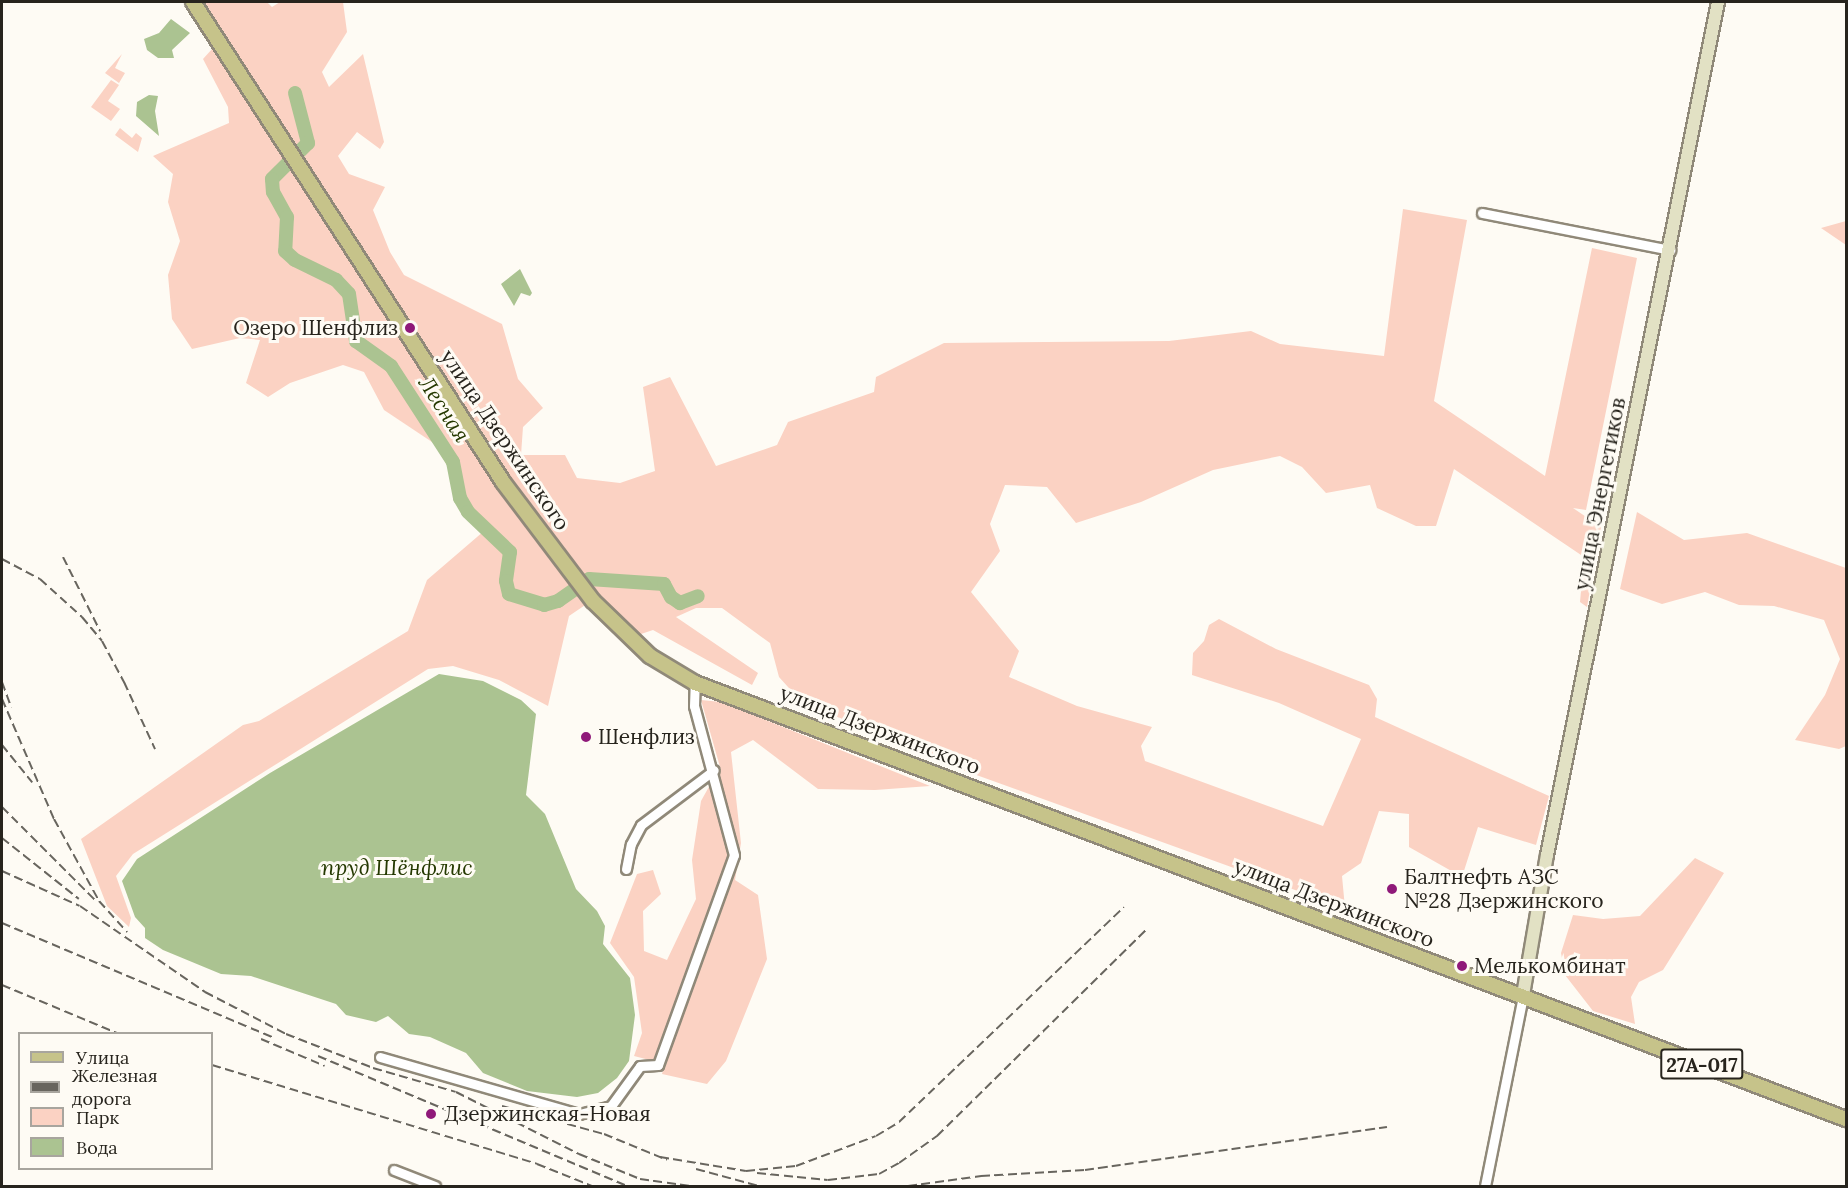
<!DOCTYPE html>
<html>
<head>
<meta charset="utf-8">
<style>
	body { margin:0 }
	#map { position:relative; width:1848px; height:1188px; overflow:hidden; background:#fefbf4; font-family:Lora,serif }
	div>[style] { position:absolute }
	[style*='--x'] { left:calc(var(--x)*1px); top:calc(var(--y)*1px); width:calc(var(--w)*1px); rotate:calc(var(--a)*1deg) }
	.green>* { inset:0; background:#fbd2c3 }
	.water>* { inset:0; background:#abc391 }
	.river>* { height:14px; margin:-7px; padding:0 7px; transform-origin:7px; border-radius:7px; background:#abc391 }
	.roads { filter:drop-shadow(2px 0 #908979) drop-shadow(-2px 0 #908979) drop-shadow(0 2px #908979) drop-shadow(0 -2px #908979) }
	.minor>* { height:9px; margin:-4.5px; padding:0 4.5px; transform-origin:4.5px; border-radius:4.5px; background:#fff }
	.secondary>* { height:12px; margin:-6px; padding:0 6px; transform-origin:6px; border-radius:6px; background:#e2e1c4 }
	.primary>* { height:14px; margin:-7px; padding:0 7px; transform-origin:7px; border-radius:7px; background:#c6c38a }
	.rail>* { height:2px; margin-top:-1px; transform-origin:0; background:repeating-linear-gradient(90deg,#68655e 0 9px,transparent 0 13.5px) }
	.dots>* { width:16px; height:16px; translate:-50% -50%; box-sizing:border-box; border:3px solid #fefbf4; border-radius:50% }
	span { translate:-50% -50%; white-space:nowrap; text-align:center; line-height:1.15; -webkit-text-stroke:6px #fefbf4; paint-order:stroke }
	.shield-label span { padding:2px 4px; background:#fefbf4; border:2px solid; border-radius:4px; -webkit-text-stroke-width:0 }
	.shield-label { font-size:20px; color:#27241d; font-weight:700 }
	.poi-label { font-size:21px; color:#27241d }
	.right { translate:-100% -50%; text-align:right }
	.left { translate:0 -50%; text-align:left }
	.street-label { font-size:21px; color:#27241d }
	.water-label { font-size:22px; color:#253901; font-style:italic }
	.frame { position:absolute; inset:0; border:3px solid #27241d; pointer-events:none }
	.legend { position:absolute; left:18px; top:1032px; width:195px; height:138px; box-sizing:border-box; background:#fefbf4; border:2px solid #a8a59e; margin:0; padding:8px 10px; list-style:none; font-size:18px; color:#27241d }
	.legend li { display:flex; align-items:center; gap:12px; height:30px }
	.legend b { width:30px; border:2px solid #a8a59e }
</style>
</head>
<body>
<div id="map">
	<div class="green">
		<i style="clip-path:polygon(199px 2px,267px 2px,272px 7px,280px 2px,343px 2px,347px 32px,322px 72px,329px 87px,363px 54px,384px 142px,380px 149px,357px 132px,338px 156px,349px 174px,385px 187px,373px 210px,390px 252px,404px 275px,502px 324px,518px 379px,543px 408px,523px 427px,521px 455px,565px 455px,577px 478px,620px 483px,655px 471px,643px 387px,670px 377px,716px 466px,777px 445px,788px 422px,874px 392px,876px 377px,944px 343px,1169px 341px,1251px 331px,1280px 344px,1384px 356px,1403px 209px,1467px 220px,1434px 401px,1545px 476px,1592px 248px,1637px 258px,1586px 510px,1573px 508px,1601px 527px,1587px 607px,1580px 602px,1584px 557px,1454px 469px,1436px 526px,1416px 526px,1377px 508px,1370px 485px,1326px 493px,1302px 467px,1280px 456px,1213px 470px,1141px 502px,1076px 523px,1047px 487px,1005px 485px,990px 524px,1000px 551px,971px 592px,1019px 651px,1009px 677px,1077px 706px,1152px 727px,1141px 746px,1145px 761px,1323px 826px,1361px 739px,1279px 703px,1192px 675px,1193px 653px,1204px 641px,1209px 625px,1219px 619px,1276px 649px,1369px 685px,1377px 699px,1375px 717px,1549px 796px,1536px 845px,1478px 827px,1462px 877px,1409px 847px,1409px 814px,1379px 811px,1361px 863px,1342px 876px,1345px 908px,896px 746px,839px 718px,797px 697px,779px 677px,770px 643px,722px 608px,696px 608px,676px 617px,758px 673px,752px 685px,653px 630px,635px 636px,597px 597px,569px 616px,548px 706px,499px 680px,453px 666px,428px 669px,133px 854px,116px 876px,131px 918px,129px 927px,107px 906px,81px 839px,243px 725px,259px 721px,408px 631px,427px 580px,484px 531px,435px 444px,384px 410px,364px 372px,343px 365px,290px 383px,268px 397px,246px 383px,260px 340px,240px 338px,192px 349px,172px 319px,168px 275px,180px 241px,168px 202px,173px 174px,153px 156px,229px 123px,228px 107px,203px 59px,222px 38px)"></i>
		<i style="clip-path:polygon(122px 54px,115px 68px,125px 73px,119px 83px,105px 73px)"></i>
		<i style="clip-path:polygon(111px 80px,119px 85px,108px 101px,120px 109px,111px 121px,91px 107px)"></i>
		<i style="clip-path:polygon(120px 128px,132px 138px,136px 133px,142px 138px,138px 152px,115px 135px)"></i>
		<i style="clip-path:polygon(1846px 221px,1846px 245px,1821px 228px)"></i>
		<i style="clip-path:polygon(1637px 512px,1684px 540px,1747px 533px,1846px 568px,1846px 746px,1839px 749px,1795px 740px,1825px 695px,1840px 659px,1824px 620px,1774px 606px,1739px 605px,1705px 592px,1662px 604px,1620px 589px)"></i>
		<i style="clip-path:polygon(701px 700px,721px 702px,930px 786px,875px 790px,818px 789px,753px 740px,731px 752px,741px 843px,735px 880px,758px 895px,767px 959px,726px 1061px,707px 1084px,662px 1074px,665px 1064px,634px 1056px,642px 1033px,634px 977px,610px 943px,637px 874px,653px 870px,661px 894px,643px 911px,644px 951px,667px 960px,696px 899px,692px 860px,701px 801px,720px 767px)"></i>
		<i style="clip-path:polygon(1695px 858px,1724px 873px,1663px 970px,1639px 982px,1631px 997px,1635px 1024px,1593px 1011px,1565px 975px,1561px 953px,1573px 915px,1603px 919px,1640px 916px)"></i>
	</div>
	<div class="water">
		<i style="clip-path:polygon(171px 19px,190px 33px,172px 50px,174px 58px,158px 58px,147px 50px,144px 39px,159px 33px)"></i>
		<i style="clip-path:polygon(149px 95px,158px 96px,155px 111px,159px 136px,136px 116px,137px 102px)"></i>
		<i style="clip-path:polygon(520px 269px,532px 293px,530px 296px,521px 293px,514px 306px,501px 284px)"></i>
		<i style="clip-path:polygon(439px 674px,483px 681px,521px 700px,536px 714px,526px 795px,545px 814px,576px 889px,597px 911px,605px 926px,603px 944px,630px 978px,635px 1015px,629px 1061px,617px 1078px,598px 1093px,577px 1097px,527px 1091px,483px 1073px,466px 1053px,430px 1037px,409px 1034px,388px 1016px,376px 1022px,346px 1015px,336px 1004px,251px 976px,221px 974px,163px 950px,145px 938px,145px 928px,135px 917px,122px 881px,137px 859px,270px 773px)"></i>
	</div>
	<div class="river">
		<i style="--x:295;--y:93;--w:52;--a:75.4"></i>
		<i style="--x:308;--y:143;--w:51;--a:135"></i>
		<i style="--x:272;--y:179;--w:13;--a:86"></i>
		<i style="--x:273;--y:192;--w:29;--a:61"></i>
		<i style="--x:287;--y:217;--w:34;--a:93"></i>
		<i style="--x:285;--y:251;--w:13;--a:42"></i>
		<i style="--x:295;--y:260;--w:46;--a:26"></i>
		<i style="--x:336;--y:280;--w:19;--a:47"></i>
		<i style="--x:349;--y:294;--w:48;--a:81.5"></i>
		<i style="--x:356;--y:341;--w:43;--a:35.5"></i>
		<i style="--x:391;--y:366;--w:114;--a:57.1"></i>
		<i style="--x:453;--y:462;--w:37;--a:79"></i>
		<i style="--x:460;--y:498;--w:16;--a:60"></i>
		<i style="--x:468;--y:512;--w:58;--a:43.6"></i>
		<i style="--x:510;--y:552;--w:29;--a:98"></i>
		<i style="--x:506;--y:581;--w:13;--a:77"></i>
		<i style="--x:509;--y:594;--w:37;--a:17"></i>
		<i style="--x:544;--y:605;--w:15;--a:-16"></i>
		<i style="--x:558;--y:601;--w:38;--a:-35"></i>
		<i style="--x:589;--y:579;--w:75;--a:3.8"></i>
		<i style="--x:664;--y:584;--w:15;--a:62"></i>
		<i style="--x:671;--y:597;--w:11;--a:34"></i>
		<i style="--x:680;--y:603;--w:19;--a:-21"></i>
	</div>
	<div class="roads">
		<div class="minor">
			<i style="--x:1482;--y:213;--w:192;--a:11.1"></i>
			<i style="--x:626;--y:869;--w:25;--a:-79"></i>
			<i style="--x:631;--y:844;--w:21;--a:-62"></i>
			<i style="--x:641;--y:825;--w:91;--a:-37"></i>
			<i style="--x:380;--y:1057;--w:207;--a:16"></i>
			<i style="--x:579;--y:1114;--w:33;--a:-14"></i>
			<i style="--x:611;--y:1106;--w:49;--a:-54.1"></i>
			<i style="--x:640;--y:1066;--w:18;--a:-3"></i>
			<i style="--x:658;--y:1065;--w:223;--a:-70.1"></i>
			<i style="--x:734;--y:855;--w:154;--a:-105"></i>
			<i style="--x:694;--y:706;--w:23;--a:-88"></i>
			<i style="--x:394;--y:1170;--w:44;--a:21.3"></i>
			<i style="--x:1485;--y:1186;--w:195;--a:-78.7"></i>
		</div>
		<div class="secondary">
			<i style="--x:1523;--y:995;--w:142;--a:-80.3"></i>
			<i style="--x:1547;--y:855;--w:870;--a:-78.66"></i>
		</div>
		<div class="primary">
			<i style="--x:193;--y:2;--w:571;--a:57.14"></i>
			<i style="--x:503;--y:482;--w:149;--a:52.9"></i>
			<i style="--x:593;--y:601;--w:79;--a:44"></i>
			<i style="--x:650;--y:656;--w:52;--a:31"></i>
			<i style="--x:695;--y:683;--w:1231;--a:20.75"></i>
		</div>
	</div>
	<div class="rail">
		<i style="--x:63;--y:557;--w:83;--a:63.4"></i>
		<i style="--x:2;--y:559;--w:43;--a:27.8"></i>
		<i style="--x:40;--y:579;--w:57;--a:42.1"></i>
		<i style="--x:82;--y:617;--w:31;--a:50"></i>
		<i style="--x:102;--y:641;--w:47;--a:61.8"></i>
		<i style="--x:124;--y:682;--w:74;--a:65.2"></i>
		<i style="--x:2;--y:682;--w:27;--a:70"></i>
		<i style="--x:2;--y:699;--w:131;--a:66.6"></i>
		<i style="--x:54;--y:819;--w:94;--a:61.2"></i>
		<i style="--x:99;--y:901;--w:42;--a:47.9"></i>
		<i style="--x:2;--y:745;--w:48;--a:51"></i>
		<i style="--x:2;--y:807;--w:132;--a:45"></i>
		<i style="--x:2;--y:838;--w:98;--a:38.4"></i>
		<i style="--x:2;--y:871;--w:85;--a:24.2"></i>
		<i style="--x:80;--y:906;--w:152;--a:34.5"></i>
		<i style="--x:205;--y:992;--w:91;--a:27.4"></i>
		<i style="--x:286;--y:1034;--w:93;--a:21.3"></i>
		<i style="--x:373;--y:1068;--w:86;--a:16.1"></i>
		<i style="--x:456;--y:1092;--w:138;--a:26.8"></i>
		<i style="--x:579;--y:1154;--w:66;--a:22.3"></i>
		<i style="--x:640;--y:1179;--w:51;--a:7.8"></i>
		<i style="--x:2;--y:923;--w:295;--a:22.9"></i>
		<i style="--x:2;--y:985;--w:127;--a:22.7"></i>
		<i style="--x:261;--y:1039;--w:69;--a:22.9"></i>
		<i style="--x:318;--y:1056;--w:336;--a:22.8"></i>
		<i style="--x:212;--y:1065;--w:340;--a:16.9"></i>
		<i style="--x:537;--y:1164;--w:59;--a:21.8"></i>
		<i style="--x:502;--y:1106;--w:106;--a:15.4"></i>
		<i style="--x:604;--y:1134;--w:68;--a:22.4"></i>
		<i style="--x:660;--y:1157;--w:87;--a:9.2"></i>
		<i style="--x:746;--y:1171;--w:50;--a:-5.7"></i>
		<i style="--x:796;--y:1166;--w:85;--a:-20.6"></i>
		<i style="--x:876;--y:1136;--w:27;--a:-31"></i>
		<i style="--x:899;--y:1122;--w:311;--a:-43.7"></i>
		<i style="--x:696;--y:1169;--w:65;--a:15.1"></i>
		<i style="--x:757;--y:1173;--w:71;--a:5.6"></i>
		<i style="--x:828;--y:1180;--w:51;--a:-6.7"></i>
		<i style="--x:879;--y:1174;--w:23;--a:-29"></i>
		<i style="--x:899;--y:1163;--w:47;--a:-35.4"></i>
		<i style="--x:937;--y:1136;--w:293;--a:-44.6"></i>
		<i style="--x:874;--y:1186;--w:9;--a:0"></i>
		<i style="--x:908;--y:1186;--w:74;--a:-7.8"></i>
		<i style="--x:981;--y:1176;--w:104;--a:-3.3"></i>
		<i style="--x:1085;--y:1170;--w:305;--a:-8.1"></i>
	</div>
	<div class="dots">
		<i style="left:410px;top:328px;background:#8f1979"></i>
		<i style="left:586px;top:737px;background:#8f1979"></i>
		<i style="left:1392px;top:889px;background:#8f1979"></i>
		<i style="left:1462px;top:966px;background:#8f1979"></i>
		<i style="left:431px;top:1114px;background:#8f1979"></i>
	</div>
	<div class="shield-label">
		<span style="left:1702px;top:1064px">27А-017</span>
	</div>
	<div class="poi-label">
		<span class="right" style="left:398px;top:328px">Озеро Шенфлиз</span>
		<span class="left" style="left:598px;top:737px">Шенфлиз</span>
		<span class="left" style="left:1404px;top:889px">Балтнефть АЗС<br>№28 Дзержинского</span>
		<span class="left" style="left:1474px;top:966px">Мелькомбинат</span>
		<span class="left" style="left:444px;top:1114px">Дзержинская-Новая</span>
	</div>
	<div class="street-label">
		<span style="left:505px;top:440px;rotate:56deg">улица Дзержинского</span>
		<span style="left:1600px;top:494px;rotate:-79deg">улица Энергетиков</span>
		<span style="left:880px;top:730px;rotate:21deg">улица Дзержинского</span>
		<span style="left:1334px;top:903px;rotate:21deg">улица Дзержинского</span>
	</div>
	<div class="water-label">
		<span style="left:444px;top:409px;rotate:57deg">Лесная</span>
		<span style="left:397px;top:868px">пруд Шёнфлис</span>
	</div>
	<div class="frame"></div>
	<ul class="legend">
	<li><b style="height:8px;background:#c6c38a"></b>Улица</li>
	<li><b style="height:8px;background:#68655e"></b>Железная дорога</li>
	<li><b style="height:16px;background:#fbd2c3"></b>Парк</li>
	<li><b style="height:16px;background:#abc391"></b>Вода</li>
	</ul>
</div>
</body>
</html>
